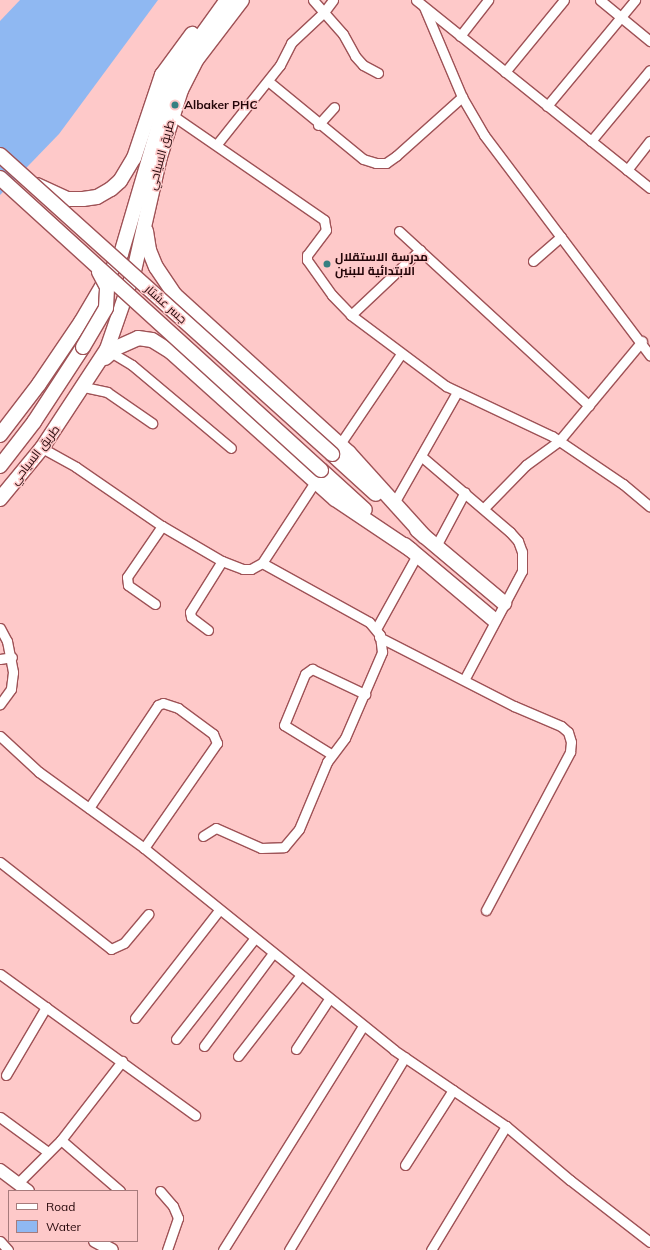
<!DOCTYPE html>
<html>
<head>
<meta charset="utf-8">
<style>
	body { margin:0 }
	#map { position:relative; width:650px; height:1250px; overflow:hidden; background:#fec9c9; font-family:Mulish,Cairo,sans-serif }
	div>[style] { position:absolute }
	[style*='--x'] { left:calc(var(--x)*1px); top:calc(var(--y)*1px); width:calc(var(--w)*1px); rotate:calc(var(--a)*1deg) }
	.water>* { inset:0; background:#8fb8f2 }
	.roads { filter:drop-shadow(1px 0 #9e5256) drop-shadow(-1px 0 #9e5256) drop-shadow(0 1px #9e5256) drop-shadow(0 -1px #9e5256) }
	.street>* { height:9px; margin:-4.5px; padding:0 4.5px; transform-origin:4.5px; border-radius:4.5px; background:#fff }
	.secondary>* { height:12px; margin:-6px; padding:0 6px; transform-origin:6px; border-radius:6px; background:#fff }
	.primary>* { height:14px; margin:-7px; padding:0 7px; transform-origin:7px; border-radius:7px; background:#fff }
	.bridges { filter:drop-shadow(1px 0 #9e5256) drop-shadow(-1px 0 #9e5256) drop-shadow(0 1px #9e5256) drop-shadow(0 -1px #9e5256) }
	.primary-bridge>* { height:14px; margin:-7px; padding:0 7px; transform-origin:7px; border-radius:7px; background:#fff }
	.dots>* { width:11px; height:11px; translate:-50% -50%; box-sizing:border-box; border:2px solid #fec9c9; border-radius:50% }
	span { translate:-50% -50%; white-space:nowrap; text-align:center; line-height:1.15; -webkit-text-stroke:3px #fec9c9; paint-order:stroke }
	.poi-label { font-size:12px; color:#240609; font-weight:700 }
	.left { translate:0 -50%; text-align:left }
	.street-label { font-size:12px; color:#240609 }
	.legend { position:absolute; left:8px; top:1190px; width:130px; height:52px; box-sizing:border-box; background:#fec9c9; border:1px solid #a77b7c; margin:0; padding:5px 7px; list-style:none; font-size:12px; color:#240609 }
	.legend li { display:flex; align-items:center; gap:8px; height:20px }
	.legend b { width:20px; border:1px solid #a77b7c }
</style>
</head>
<body>
<div id="map">
	<div class="water">
		<i style="clip-path:polygon(20px 0,158px 0,59px 134px,0 195px,0 21px)"></i>
	</div>
	<div class="roads">
		<div class="street">
			<i style="--x:313;--y:0;--w:45;--a:48.6"></i>
			<i style="--x:343;--y:34;--w:25;--a:61"></i>
			<i style="--x:355;--y:56;--w:12;--a:48"></i>
			<i style="--x:363;--y:65;--w:17;--a:28"></i>
			<i style="--x:416;--y:0;--w:300;--a:38.8"></i>
			<i style="--x:600;--y:0;--w:65;--a:39.4"></i>
			<i style="--x:424;--y:7;--w:98;--a:67.1"></i>
			<i style="--x:462;--y:97;--w:44;--a:59.9"></i>
			<i style="--x:484;--y:135;--w:276;--a:53"></i>
			<i style="--x:460;--y:36;--w:46;--a:-52.1"></i>
			<i style="--x:505;--y:72;--w:93;--a:-50.7"></i>
			<i style="--x:268;--y:81;--w:123;--a:39.4"></i>
			<i style="--x:363;--y:159;--w:14;--a:17"></i>
			<i style="--x:376;--y:163;--w:10;--a:0"></i>
			<i style="--x:386;--y:163;--w:12;--a:-35"></i>
			<i style="--x:396;--y:156;--w:89;--a:-41.8"></i>
			<i style="--x:547;--y:106;--w:138;--a:-50.3"></i>
			<i style="--x:172;--y:115;--w:185;--a:34.6"></i>
			<i style="--x:324;--y:220;--w:10;--a:79"></i>
			<i style="--x:326;--y:230;--w:31;--a:127"></i>
			<i style="--x:307;--y:255;--w:5;--a:90"></i>
			<i style="--x:307;--y:260;--w:43;--a:54.5"></i>
			<i style="--x:332;--y:295;--w:28;--a:46"></i>
			<i style="--x:351;--y:315;--w:119;--a:36.8"></i>
			<i style="--x:446;--y:386;--w:117;--a:25.3"></i>
			<i style="--x:552;--y:436;--w:86;--a:34.1"></i>
			<i style="--x:623;--y:484;--w:35;--a:40"></i>
			<i style="--x:318;--y:125;--w:24;--a:-48"></i>
			<i style="--x:591;--y:141;--w:92;--a:-50.3"></i>
			<i style="--x:217;--y:144;--w:101;--a:-51.4"></i>
			<i style="--x:280;--y:65;--w:25;--a:-63"></i>
			<i style="--x:291;--y:43;--w:45;--a:-43.2"></i>
			<i style="--x:324;--y:12;--w:15;--a:-53"></i>
			<i style="--x:627;--y:170;--w:37;--a:-52"></i>
			<i style="--x:399;--y:231;--w:258;--a:42.6"></i>
			<i style="--x:533;--y:261;--w:37;--a:-41"></i>
			<i style="--x:351;--y:315;--w:95;--a:-43.3"></i>
			<i style="--x:107;--y:350;--w:29;--a:31"></i>
			<i style="--x:132;--y:365;--w:129;--a:40"></i>
			<i style="--x:84;--y:387;--w:24;--a:12"></i>
			<i style="--x:107;--y:392;--w:55;--a:34.6"></i>
			<i style="--x:340;--y:444;--w:109;--a:-55.9"></i>
			<i style="--x:42;--y:448;--w:39;--a:29"></i>
			<i style="--x:76;--y:467;--w:104;--a:34.5"></i>
			<i style="--x:162;--y:526;--w:69;--a:30.3"></i>
			<i style="--x:222;--y:561;--w:22;--a:21"></i>
			<i style="--x:243;--y:569;--w:8;--a:0"></i>
			<i style="--x:251;--y:569;--w:13;--a:-29"></i>
			<i style="--x:262;--y:563;--w:97;--a:-56.8"></i>
			<i style="--x:421;--y:456;--w:117;--a:40.5"></i>
			<i style="--x:510;--y:532;--w:12;--a:48"></i>
			<i style="--x:518;--y:541;--w:12;--a:70"></i>
			<i style="--x:522;--y:552;--w:19;--a:90"></i>
			<i style="--x:522;--y:571;--w:123;--a:118"></i>
			<i style="--x:394;--y:503;--w:128;--a:-60.4"></i>
			<i style="--x:484;--y:508;--w:60;--a:-45.7"></i>
			<i style="--x:526;--y:465;--w:41;--a:-36"></i>
			<i style="--x:559;--y:441;--w:130;--a:-50.3"></i>
			<i style="--x:436;--y:546;--w:61;--a:-61.8"></i>
			<i style="--x:155;--y:604;--w:33;--a:-145"></i>
			<i style="--x:128;--y:585;--w:8;--a:-97"></i>
			<i style="--x:127;--y:577;--w:62;--a:-55.5"></i>
			<i style="--x:0;--y:628;--w:15;--a:62"></i>
			<i style="--x:7;--y:641;--w:32;--a:79"></i>
			<i style="--x:13;--y:672;--w:17;--a:97"></i>
			<i style="--x:11;--y:689;--w:19;--a:126"></i>
			<i style="--x:376;--y:629;--w:85;--a:-61"></i>
			<i style="--x:208;--y:630;--w:21;--a:-143"></i>
			<i style="--x:191;--y:617;--w:5;--a:-101"></i>
			<i style="--x:190;--y:612;--w:60;--a:-57.9"></i>
			<i style="--x:379;--y:637;--w:152;--a:27.1"></i>
			<i style="--x:514;--y:706;--w:51;--a:23.1"></i>
			<i style="--x:561;--y:726;--w:9;--a:41"></i>
			<i style="--x:568;--y:732;--w:10;--a:73"></i>
			<i style="--x:571;--y:742;--w:10;--a:96"></i>
			<i style="--x:570;--y:752;--w:179;--a:118"></i>
			<i style="--x:0;--y:659;--w:12;--a:-9"></i>
			<i style="--x:0;--y:736;--w:53;--a:42.7"></i>
			<i style="--x:39;--y:772;--w:130;--a:35.9"></i>
			<i style="--x:144;--y:848;--w:321;--a:38.9"></i>
			<i style="--x:394;--y:1050;--w:135;--a:34.2"></i>
			<i style="--x:506;--y:1126;--w:84;--a:40.2"></i>
			<i style="--x:570;--y:1180;--w:101;--a:37.8"></i>
			<i style="--x:331;--y:754;--w:55;--a:-148.3"></i>
			<i style="--x:284;--y:725;--w:55;--a:-67.6"></i>
			<i style="--x:305;--y:674;--w:9;--a:-36"></i>
			<i style="--x:312;--y:669;--w:59;--a:25.3"></i>
			<i style="--x:89;--y:808;--w:124;--a:-56.2"></i>
			<i style="--x:158;--y:705;--w:5;--a:-22"></i>
			<i style="--x:163;--y:703;--w:16;--a:18"></i>
			<i style="--x:178;--y:708;--w:44;--a:36.6"></i>
			<i style="--x:213;--y:734;--w:10;--a:66"></i>
			<i style="--x:217;--y:743;--w:128;--a:124.8"></i>
			<i style="--x:203;--y:836;--w:15;--a:-32"></i>
			<i style="--x:216;--y:828;--w:49;--a:24"></i>
			<i style="--x:261;--y:848;--w:23;--a:-2"></i>
			<i style="--x:284;--y:847;--w:23;--a:-50"></i>
			<i style="--x:299;--y:829;--w:73;--a:-67.3"></i>
			<i style="--x:327;--y:762;--w:30;--a:-53"></i>
			<i style="--x:345;--y:738;--w:94;--a:-66.7"></i>
			<i style="--x:382;--y:652;--w:17;--a:-97"></i>
			<i style="--x:380;--y:635;--w:17;--a:-130"></i>
			<i style="--x:369;--y:622;--w:122;--a:-151.1"></i>
			<i style="--x:0;--y:862;--w:141;--a:38.1"></i>
			<i style="--x:111;--y:949;--w:14;--a:-25"></i>
			<i style="--x:124;--y:943;--w:38;--a:-50"></i>
			<i style="--x:0;--y:974;--w:241;--a:35.9"></i>
			<i style="--x:135;--y:1018;--w:137;--a:-52.1"></i>
			<i style="--x:176;--y:1039;--w:128;--a:-52"></i>
			<i style="--x:204;--y:1046;--w:116;--a:-53.4"></i>
			<i style="--x:296;--y:1049;--w:60;--a:-56.6"></i>
			<i style="--x:238;--y:1056;--w:101;--a:-52.2"></i>
			<i style="--x:6;--y:1075;--w:79;--a:-59.5"></i>
			<i style="--x:0;--y:1117;--w:59;--a:36.1"></i>
			<i style="--x:61;--y:1140;--w:78;--a:40.8"></i>
			<i style="--x:405;--y:1165;--w:89;--a:-57.4"></i>
			<i style="--x:18;--y:1183;--w:61;--a:-45"></i>
			<i style="--x:61;--y:1140;--w:100;--a:-52.3"></i>
			<i style="--x:160;--y:1191;--w:20;--a:49"></i>
			<i style="--x:173;--y:1206;--w:13;--a:67"></i>
			<i style="--x:178;--y:1218;--w:34;--a:109"></i>
			<i style="--x:0;--y:1241;--w:12;--a:48"></i>
			<i style="--x:223;--y:1250;--w:264;--a:-58"></i>
			<i style="--x:289;--y:1250;--w:225;--a:-59"></i>
			<i style="--x:431;--y:1250;--w:145;--a:-58.8"></i>
		</div>
		<div class="secondary">
			<i style="--x:0;--y:1170;--w:35;--a:37"></i>
			<i style="--x:95;--y:1241;--w:19;--a:28"></i>
		</div>
		<div class="primary">
			<i style="--x:37;--y:185;--w:33;--a:25"></i>
			<i style="--x:67;--y:199;--w:16;--a:0"></i>
			<i style="--x:83;--y:199;--w:14;--a:-8"></i>
			<i style="--x:97;--y:197;--w:16;--a:-30"></i>
			<i style="--x:111;--y:189;--w:12;--a:-42"></i>
			<i style="--x:120;--y:181;--w:27;--a:-59"></i>
			<i style="--x:134;--y:158;--w:88;--a:-71.4"></i>
			<i style="--x:162;--y:75;--w:51;--a:-53.8"></i>
			<i style="--x:146;--y:231;--w:19;--a:81"></i>
			<i style="--x:149;--y:250;--w:18;--a:68"></i>
			<i style="--x:156;--y:267;--w:34;--a:56"></i>
			<i style="--x:175;--y:295;--w:235;--a:42.2"></i>
			<i style="--x:349;--y:453;--w:112;--a:47.9"></i>
			<i style="--x:105;--y:358;--w:15;--a:-42"></i>
			<i style="--x:116;--y:348;--w:24;--a:-24"></i>
			<i style="--x:138;--y:338;--w:14;--a:8"></i>
			<i style="--x:152;--y:340;--w:22;--a:32"></i>
			<i style="--x:171;--y:352;--w:220;--a:41.9"></i>
			<i style="--x:335;--y:499;--w:92;--a:33.9"></i>
			<i style="--x:0;--y:435;--w:64;--a:-52.6"></i>
			<i style="--x:39;--y:384;--w:75;--a:-55.9"></i>
			<i style="--x:81;--y:322;--w:79;--a:-59.5"></i>
			<i style="--x:121;--y:254;--w:173;--a:-73.6"></i>
			<i style="--x:170;--y:88;--w:38;--a:-62"></i>
			<i style="--x:188;--y:54;--w:67;--a:-54.2"></i>
			<i style="--x:332;--y:454;--w:59;--a:42.3"></i>
			<i style="--x:0;--y:466;--w:56;--a:-52.3"></i>
			<i style="--x:34;--y:422;--w:90;--a:-56.8"></i>
			<i style="--x:321;--y:470;--w:59;--a:42.3"></i>
			<i style="--x:0;--y:499;--w:66;--a:-50.5"></i>
			<i style="--x:42;--y:448;--w:118;--a:-56.7"></i>
			<i style="--x:107;--y:349;--w:83;--a:-70.9"></i>
			<i style="--x:134;--y:271;--w:117;--a:-77.2"></i>
			<i style="--x:160;--y:157;--w:70;--a:-72.6"></i>
			<i style="--x:181;--y:90;--w:35;--a:-63"></i>
			<i style="--x:197;--y:59;--w:74;--a:-52.7"></i>
			<i style="--x:417;--y:530;--w:114;--a:40"></i>
			<i style="--x:405;--y:545;--w:116;--a:40.1"></i>
		</div>
	</div>
	<div class="bridges">
		<div class="primary-bridge">
			<i style="--x:0;--y:155;--w:447;--a:42"></i>
			<i style="--x:0;--y:178;--w:434;--a:42.3"></i>
			<i style="--x:83;--y:347;--w:45;--a:-59.5"></i>
			<i style="--x:106;--y:308;--w:21;--a:-87"></i>
			<i style="--x:107;--y:287;--w:17;--a:-118"></i>
		</div>
	</div>
	<div class="dots">
		<i style="left:175px;top:105px;background:#378082"></i>
		<i style="left:327px;top:264px;background:#378082"></i>
	</div>
	<div class="poi-label">
		<span class="left" style="left:184px;top:105px">Albaker PHC</span>
		<span class="left" style="left:335px;top:264px">مدرسة الاستقلال<br>الابتدائية للبنين</span>
	</div>
	<div class="street-label">
		<span style="left:161px;top:155px;rotate:-75deg">طريق السياحي</span>
		<span style="left:166px;top:304px;rotate:42deg">جسر عشتار</span>
		<span style="left:35px;top:455px;rotate:-52deg">طريق السياحي</span>
	</div>
	<ul class="legend">
	<li><b style="height:5px;background:#fff"></b>Road</li>
	<li><b style="height:11px;background:#8fb8f2"></b>Water</li>
	</ul>
</div>
</body>
</html>
